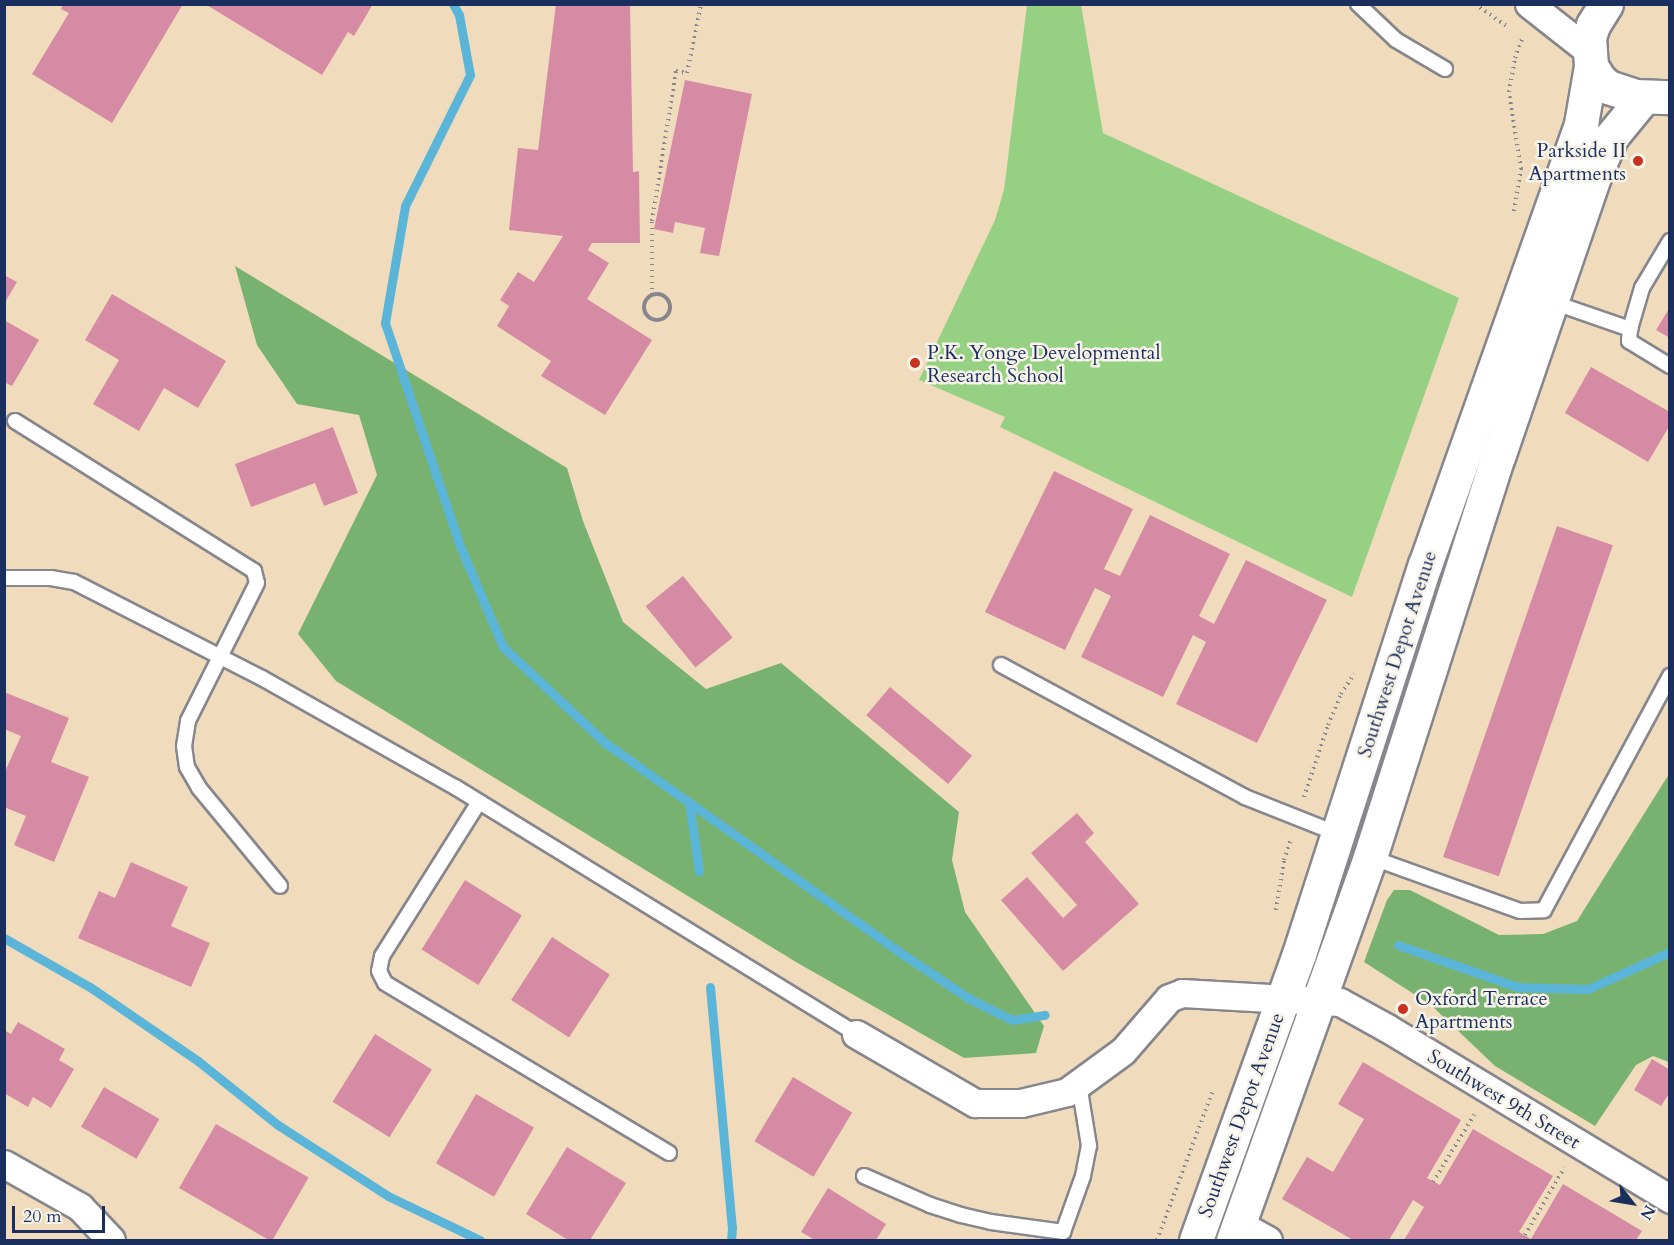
<!DOCTYPE html>
<html>
<head>
<meta charset="utf-8">
<style>
	body { margin:0 }
	#map { position:relative; width:1674px; height:1245px; overflow:hidden; background:#f0dcbc; font-family:Cardo,serif }
	div>[style] { position:absolute }
	[style*='--x'] { left:calc(var(--x)*1px); top:calc(var(--y)*1px); width:calc(var(--w)*1px); rotate:calc(var(--a)*1deg) }
	.green>* { inset:0; background:#96d083 }
	.forest>* { inset:0; background:#78b271 }
	.stream>* { height:9px; margin:-4.5px; padding:0 4.5px; transform-origin:4.5px; border-radius:4.5px; background:#5ab5d8 }
	.building>* { inset:0; background:#d68ba5; transform-origin:0 0 }
	.path>* { height:4px; margin-top:-2px; transform-origin:0; background:repeating-linear-gradient(90deg,#86868d 0 1.5px,transparent 0 6px) }
	.path>.ring { margin:-2px; padding:0; box-sizing:content-box; background:none; border:4px solid #86868d; border-radius:50% }
	.roads { filter:drop-shadow(2px 0 #86868d) drop-shadow(-2px 0 #86868d) drop-shadow(0 2px #86868d) drop-shadow(0 -2px #86868d) }
	.lane>* { height:14px; margin:-7px; padding:0 7px; transform-origin:7px; border-radius:7px; background:#fff }
	.street>* { height:27px; margin:-13.5px; padding:0 13.5px; transform-origin:13.5px; border-radius:13.5px; background:#fff }
	.secondary>* { height:33px; margin:-16.5px; padding:0 16.5px; transform-origin:16.5px; border-radius:16.5px; background:#fff }
	.dots>* { width:16px; height:16px; translate:-50% -50%; box-sizing:border-box; border:3px solid #f7f3e8; border-radius:50% }
	span { translate:-50% -50%; white-space:nowrap; text-align:center; line-height:1.15; -webkit-text-stroke:5px #f7f3e8; paint-order:stroke }
	.poi-label { font-size:20px; color:#1b2f5e }
	.right { translate:-100% -50%; text-align:right }
	.left { translate:0 -50%; text-align:left }
	.street-label { font-size:20px; color:#1b2f5e }
	.frame { position:absolute; inset:0; border:6px solid #1b2f5e; pointer-events:none }
	.north { position:absolute; left:1602px; top:1173px; width:60px; height:60px; -webkit-text-stroke:4px #f7f3e8; paint-order:stroke; rotate:121deg; font-size:16px; font-weight:700; line-height:24px; text-align:center; color:#1b2f5e }
	.north::after { content:''; display:block; margin:auto; width:21px; height:27px; background:#1b2f5e; clip-path:polygon(50% 0,100% 100%,50% 72%,0 100%) }
	.scale { position:absolute; left:12px; top:1206px; width:93px; height:27px; box-sizing:border-box; border:3px solid #1b2f5e; border-top:0; padding-left:8px; font-size:18px; line-height:21px; white-space:nowrap; color:#1b2f5e; -webkit-text-stroke:4px #f7f3e8; paint-order:stroke }
</style>
</head>
<body>
<div id="map">
	<div class="green">
		<i style="clip-path:polygon(1027px 5px,1081px 5px,1103px 133px,1459px 298px,1352px 597px,1000px 427px,1005px 417px,919px 380px,995px 220px,1004px 190px)"></i>
	</div>
	<div class="forest">
		<i style="clip-path:polygon(235px 266px,567px 468px,583px 521px,623px 622px,706px 689px,781px 663px,959px 812px,952px 860px,965px 912px,1044px 1026px,1036px 1053px,964px 1058px,796px 962px,336px 681px,298px 634px,377px 475px,359px 415px,297px 404px,257px 345px)"></i>
		<i style="clip-path:polygon(1669px 774px,1669px 1062px,1653px 1056px,1636px 1065px,1595px 1126px,1495px 1066px,1431px 1005px,1364px 962px,1387px 900px,1394px 890px,1410px 890px,1499px 935px,1543px 934px,1577px 921px)"></i>
	</div>
	<div class="stream">
		<i style="--x:453;--y:4;--w:13;--a:61"></i>
		<i style="--x:459;--y:15;--w:61;--a:79.6"></i>
		<i style="--x:470;--y:75;--w:146;--a:116.4"></i>
		<i style="--x:405;--y:206;--w:119;--a:99.7"></i>
		<i style="--x:385;--y:323;--w:235;--a:71.4"></i>
		<i style="--x:460;--y:546;--w:110;--a:66.9"></i>
		<i style="--x:503;--y:647;--w:139;--a:43.2"></i>
		<i style="--x:604;--y:742;--w:372;--a:35.4"></i>
		<i style="--x:907;--y:957;--w:76;--a:33.7"></i>
		<i style="--x:970;--y:999;--w:47;--a:26.6"></i>
		<i style="--x:1012;--y:1020;--w:33;--a:-9"></i>
		<i style="--x:689;--y:802;--w:70;--a:81.8"></i>
		<i style="--x:4;--y:938;--w:99;--a:29.7"></i>
		<i style="--x:90;--y:987;--w:131;--a:34.4"></i>
		<i style="--x:198;--y:1061;--w:102;--a:38.7"></i>
		<i style="--x:278;--y:1125;--w:131;--a:32.8"></i>
		<i style="--x:388;--y:1196;--w:102;--a:25.6"></i>
		<i style="--x:1398;--y:945;--w:126;--a:19.4"></i>
		<i style="--x:1517;--y:987;--w:71;--a:1.6"></i>
		<i style="--x:1588;--y:989;--w:90;--a:-24.3"></i>
		<i style="--x:710;--y:987;--w:241;--a:84.8"></i>
		<i style="--x:732;--y:1227;--w:13;--a:94"></i>
	</div>
	<div class="building">
		<i style="clip-path:polygon(63px 4px,183px 4px,112px 123px,32px 74px,69px 13px,61px 9px)"></i>
		<i style="clip-path:polygon(205px 4px,373px 4px,354px 36px,348px 32px,322px 75px)"></i>
		<i style="clip-path:polygon(556px 4px,630px 4px,633px 172px,639px 171px,640px 243px,592px 243px,588px 250px,609px 263px,587px 299px,652px 340px,605px 415px,541px 376px,551px 361px,497px 326px,509px 306px,500px 300px,518px 272px,534px 282px,563px 236px,509px 230px,518px 148px,538px 150px)"></i>
		<i style="clip-path:polygon(685px 80px,752px 94px,719px 256px,700px 253px,705px 228px,675px 222px,673px 233px,654px 229px)"></i>
		<i style="clip-path:polygon(4px 275px,17px 282px,4px 304px)"></i>
		<i style="clip-path:polygon(112px 294px,226px 361px,198px 408px,164px 388px,139px 431px,93px 404px,119px 360px,85px 340px)"></i>
		<i style="clip-path:polygon(1670px 307px,1670px 338px,1656px 330px)"></i>
		<i style="clip-path:polygon(4px 320px,39px 340px,12px 386px,4px 382px)"></i>
		<i style="clip-path:polygon(1591px 367px,1670px 412px,1670px 425px,1648px 462px,1565px 413px)"></i>
		<i style="clip-path:polygon(333px 427px,358px 493px,324px 506px,315px 483px,251px 507px,235px 464px)"></i>
		<i style="clip-path:polygon(1054px 471px,1133px 509px,1104px 569px,1120px 576px,1150px 515px,1230px 554px,1199px 616px,1214px 624px,1246px 560px,1327px 600px,1257px 743px,1176px 704px,1206px 642px,1193px 635px,1163px 697px,1081px 657px,1111px 596px,1095px 588px,1065px 650px,985px 612px)"></i>
		<i style="left:1557px;top:526px;width:59px;height:350px;rotate:19deg"></i>
		<i style="left:683px;top:576px;width:79px;height:48px;rotate:51deg"></i>
		<i style="left:890px;top:687px;width:107px;height:37px;rotate:40deg"></i>
		<i style="clip-path:polygon(4px 692px,69px 718px,51px 762px,89px 777px,54px 862px,14px 845px,26px 816px,4px 807px,4px 774px,21px 736px,4px 729px)"></i>
		<i style="clip-path:polygon(1077px 813px,1094px 833px,1085px 842px,1139px 904px,1063px 971px,1001px 900px,1027px 877px,1063px 918px,1077px 905px,1031px 853px)"></i>
		<i style="clip-path:polygon(131px 862px,188px 887px,171px 926px,210px 943px,191px 987px,78px 938px,99px 891px,115px 898px)"></i>
		<i style="left:465px;top:880px;width:67px;height:82px;rotate:32deg"></i>
		<i style="left:552px;top:937px;width:69px;height:75px;rotate:33deg"></i>
		<i style="clip-path:polygon(18px 1022px,65px 1049px,59px 1060px,74px 1069px,51px 1108px,33px 1097px,28px 1107px,4px 1093px,4px 1030px,11px 1034px)"></i>
		<i style="left:375px;top:1034px;width:67px;height:80px;rotate:32deg"></i>
		<i style="clip-path:polygon(1652px 1059px,1670px 1070px,1670px 1092px,1661px 1106px,1634px 1090px)"></i>
		<i style="clip-path:polygon(1363px 1062px,1461px 1120px,1427px 1178px,1440px 1185px,1473px 1129px,1553px 1176px,1519px 1232px,1531px 1239px,1563px 1184px,1642px 1231px,1636px 1240px,1404px 1240px,1424px 1207px,1413px 1200px,1389px 1240px,1353px 1240px,1282px 1199px,1307px 1157px,1333px 1172px,1364px 1119px,1338px 1104px)"></i>
		<i style="left:793px;top:1077px;width:69px;height:75px;rotate:31deg"></i>
		<i style="left:104px;top:1087px;width:64px;height:46px;rotate:30deg"></i>
		<i style="left:476px;top:1094px;width:67px;height:80px;rotate:30deg"></i>
		<i style="left:216px;top:1124px;width:107px;height:74px;rotate:30deg"></i>
		<i style="clip-path:polygon(567px 1147px,626px 1183px,590px 1240px,568px 1240px,526px 1214px)"></i>
		<i style="clip-path:polygon(828px 1188px,886px 1224px,876px 1240px,815px 1240px,801px 1232px)"></i>
	</div>
	<div class="path">
		<i style="--x:1475;--y:4;--w:39;--a:35"></i>
		<i style="--x:1514;--y:211;--w:43;--a:-80.5"></i>
		<i style="--x:1521;--y:169;--w:78;--a:-98.9"></i>
		<i style="--x:1509;--y:92;--w:35;--a:-80"></i>
		<i style="--x:1515;--y:58;--w:23;--a:-70"></i>
		<i class="ring" style="left:644px;top:294px;width:22px;height:22px"></i>
		<i style="--x:652;--y:295;--w:74;--a:-90"></i>
		<i style="--x:652;--y:221;--w:152;--a:-80.9"></i>
		<i style="--x:676;--y:71;--w:11;--a:10"></i>
		<i style="--x:687;--y:73;--w:70;--a:-78.5"></i>
		<i style="--x:1304;--y:797;--w:76;--a:-71.6"></i>
		<i style="--x:1328;--y:725;--w:34;--a:-67"></i>
		<i style="--x:1341;--y:694;--w:24;--a:-57"></i>
		<i style="--x:1276;--y:910;--w:51;--a:-80.9"></i>
		<i style="--x:1284;--y:860;--w:23;--a:-72"></i>
		<i style="--x:1433;--y:1182;--w:79;--a:-58.5"></i>
		<i style="--x:1525;--y:1235;--w:78;--a:-59.8"></i>
		<i style="--x:1157;--y:1240;--w:160;--a:-69.5"></i>
	</div>
	<div class="roads">
		<div class="lane">
			<i style="--x:1358;--y:4;--w:52;--a:43.5"></i>
			<i style="--x:1396;--y:40;--w:57;--a:30.6"></i>
			<i style="--x:1552;--y:302;--w:83;--a:19.1"></i>
			<i style="--x:1630;--y:329;--w:12;--a:95"></i>
			<i style="--x:1629;--y:341;--w:48;--a:31.4"></i>
			<i style="--x:1630;--y:329;--w:43;--a:-73.7"></i>
			<i style="--x:1642;--y:288;--w:55;--a:-59.2"></i>
			<i style="--x:15;--y:421;--w:282;--a:32.1"></i>
			<i style="--x:254;--y:571;--w:12;--a:76"></i>
			<i style="--x:257;--y:583;--w:154;--a:116.6"></i>
			<i style="--x:188;--y:721;--w:25;--a:99"></i>
			<i style="--x:184;--y:746;--w:21;--a:82"></i>
			<i style="--x:187;--y:767;--w:24;--a:60"></i>
			<i style="--x:199;--y:788;--w:127;--a:50.4"></i>
			<i style="--x:4;--y:578;--w:47;--a:0"></i>
			<i style="--x:51;--y:578;--w:23;--a:10"></i>
			<i style="--x:74;--y:582;--w:211;--a:27.1"></i>
			<i style="--x:262;--y:678;--w:222;--a:29.5"></i>
			<i style="--x:455;--y:787;--w:471;--a:31.6"></i>
			<i style="--x:1001;--y:665;--w:277;--a:28.4"></i>
			<i style="--x:1245;--y:797;--w:100;--a:21.7"></i>
			<i style="--x:479;--y:802;--w:182;--a:122.2"></i>
			<i style="--x:382;--y:956;--w:15;--a:101"></i>
			<i style="--x:379;--y:971;--w:13;--a:63"></i>
			<i style="--x:385;--y:983;--w:331;--a:30.9"></i>
			<i style="--x:1370;--y:857;--w:159;--a:19.8"></i>
			<i style="--x:1520;--y:911;--w:24;--a:-2"></i>
			<i style="--x:1544;--y:910;--w:266;--a:-61.7"></i>
			<i style="--x:864;--y:1176;--w:72;--a:23.7"></i>
			<i style="--x:930;--y:1205;--w:33;--a:18"></i>
			<i style="--x:961;--y:1215;--w:31;--a:13"></i>
			<i style="--x:991;--y:1222;--w:73;--a:7.9"></i>
			<i style="--x:1063;--y:1232;--w:59;--a:-70.3"></i>
			<i style="--x:1083;--y:1176;--w:31;--a:-79"></i>
			<i style="--x:1089;--y:1146;--w:63;--a:-99.2"></i>
		</div>
		<div class="street">
			<i style="--x:1529;--y:4;--w:76;--a:38.1"></i>
			<i style="--x:856;--y:1034;--w:138;--a:30.1"></i>
			<i style="--x:975;--y:1103;--w:46;--a:0"></i>
			<i style="--x:1021;--y:1103;--w:47;--a:-13.4"></i>
			<i style="--x:1067;--y:1092;--w:69;--a:-36.2"></i>
			<i style="--x:1123;--y:1051;--w:70;--a:-49"></i>
			<i style="--x:1169;--y:998;--w:14;--a:-21"></i>
			<i style="--x:1182;--y:993;--w:158;--a:3.3"></i>
			<i style="--x:1340;--y:1002;--w:54;--a:29"></i>
			<i style="--x:1387;--y:1028;--w:331;--a:31.1"></i>
			<i style="--x:4;--y:1164;--w:87;--a:29.5"></i>
			<i style="--x:80;--y:1207;--w:45;--a:46.8"></i>
			<i style="--x:1239;--y:1224;--w:33;--a:29"></i>
		</div>
		<div class="secondary">
			<i style="--x:1606;--y:4;--w:25;--a:122"></i>
			<i style="--x:1593;--y:25;--w:13;--a:108"></i>
			<i style="--x:1589;--y:37;--w:29;--a:86"></i>
			<i style="--x:1591;--y:66;--w:15;--a:58"></i>
			<i style="--x:1599;--y:79;--w:12;--a:42"></i>
			<i style="--x:1608;--y:87;--w:29;--a:18"></i>
			<i style="--x:1636;--y:96;--w:34;--a:2"></i>
			<i style="--x:1196;--y:1240;--w:304;--a:-70.2"></i>
			<i style="--x:1299;--y:954;--w:409;--a:-72.1"></i>
			<i style="--x:1425;--y:565;--w:468;--a:-70.5"></i>
			<i style="--x:1581;--y:124;--w:59;--a:-80.2"></i>
			<i style="--x:1233;--y:1240;--w:407;--a:-70.3"></i>
			<i style="--x:1370;--y:857;--w:420;--a:-72.3"></i>
			<i style="--x:1498;--y:457;--w:294;--a:-71.1"></i>
			<i style="--x:1593;--y:179;--w:46;--a:-66.8"></i>
			<i style="--x:1611;--y:137;--w:50;--a:-50.6"></i>
		</div>
	</div>
	<div class="dots">
		<i style="left:1638px;top:161px;background:#c8321e"></i>
		<i style="left:915px;top:363px;background:#c8321e"></i>
		<i style="left:1403px;top:1009px;background:#c8321e"></i>
	</div>
	<div class="poi-label">
		<span class="right" style="left:1626px;top:162px">Parkside II<br>Apartments</span>
		<span class="left" style="left:927px;top:364px">P.K. Yonge Developmental<br>Research School</span>
		<span class="left" style="left:1415px;top:1010px">Oxford Terrace<br>Apartments</span>
	</div>
	<div class="street-label">
		<span style="left:1397px;top:654px;rotate:-72deg">Southwest Depot Avenue</span>
		<span style="left:1504px;top:1099px;rotate:31deg">Southwest 9th Street</span>
		<span style="left:1241px;top:1115px;rotate:-70deg">Southwest Depot Avenue</span>
	</div>
	<div class="frame"></div>
	<div class="north">N</div>
	<div class="scale">20 m</div>
</div>
</body>
</html>
